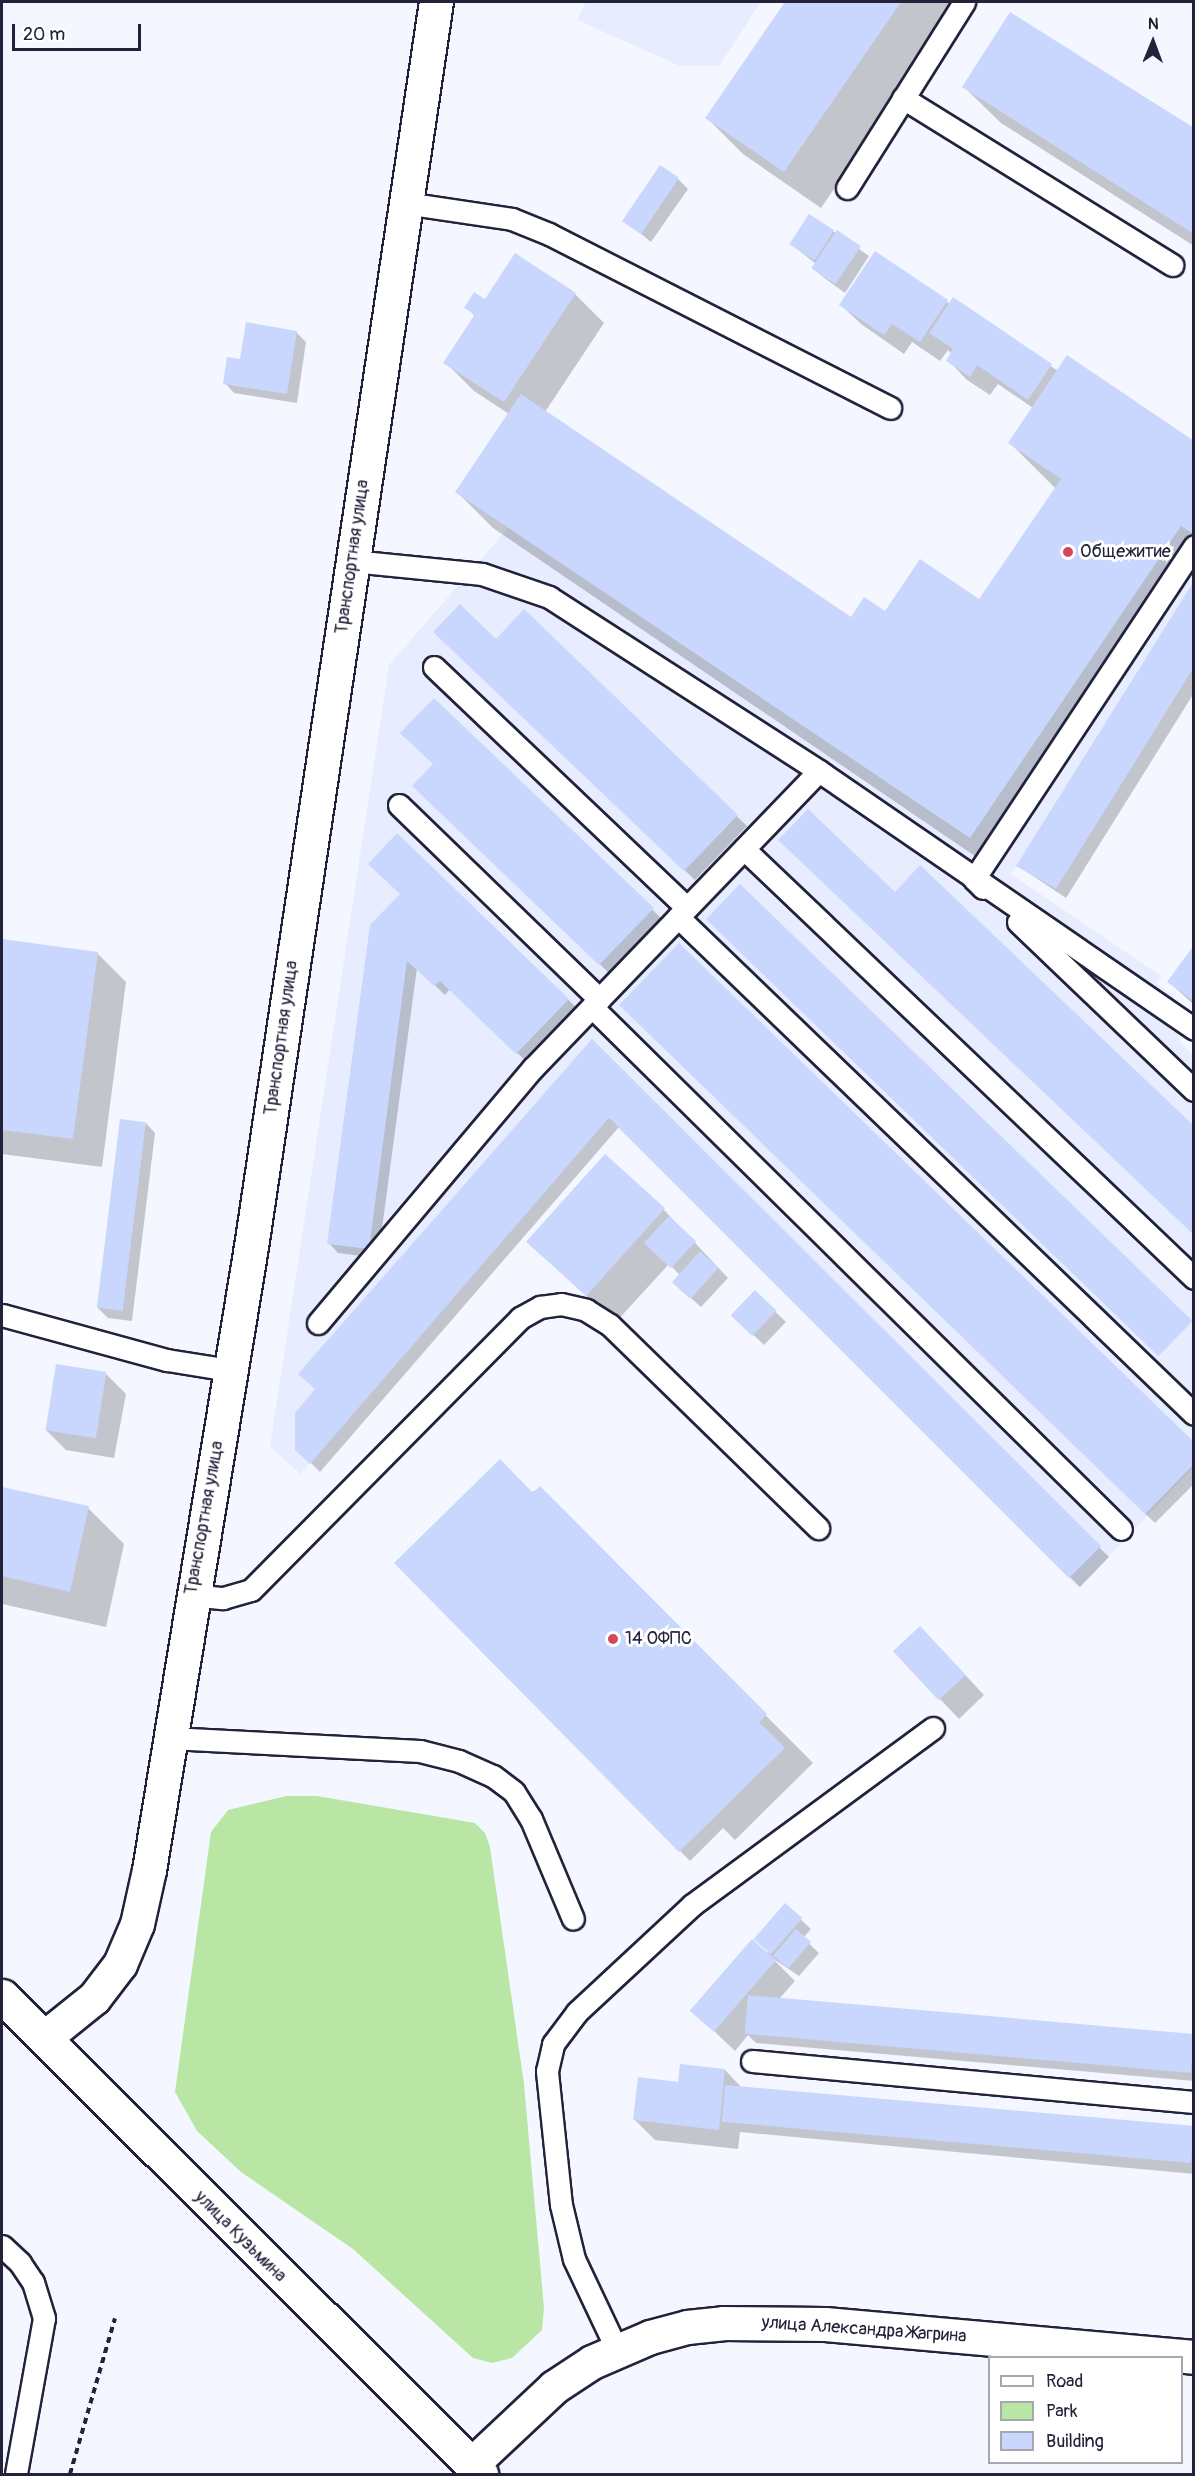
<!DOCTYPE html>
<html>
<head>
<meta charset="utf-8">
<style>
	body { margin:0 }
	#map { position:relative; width:1195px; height:2476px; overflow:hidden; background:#f4f7ff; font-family:Pangolin,sans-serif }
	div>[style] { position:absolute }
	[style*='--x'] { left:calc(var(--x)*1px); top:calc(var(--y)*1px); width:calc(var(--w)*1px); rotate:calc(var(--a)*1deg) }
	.built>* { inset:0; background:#e7edfe }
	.green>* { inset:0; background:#b9e6a4 }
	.shadow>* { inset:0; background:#0003 }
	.building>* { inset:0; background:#c9d6fd; transform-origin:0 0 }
	.path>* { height:4px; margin-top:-2px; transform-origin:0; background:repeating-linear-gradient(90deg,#22223b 0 6px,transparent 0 10.5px) }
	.roads { filter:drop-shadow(2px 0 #22223b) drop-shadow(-2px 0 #22223b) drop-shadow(0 2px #22223b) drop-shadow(0 -2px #22223b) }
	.lane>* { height:21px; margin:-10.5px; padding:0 10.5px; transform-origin:10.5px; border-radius:10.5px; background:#fff }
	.street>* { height:33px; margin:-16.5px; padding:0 16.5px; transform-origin:16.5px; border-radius:16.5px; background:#fff }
	.secondary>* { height:33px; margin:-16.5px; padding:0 16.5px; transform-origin:16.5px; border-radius:16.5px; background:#fff }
	.dots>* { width:16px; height:16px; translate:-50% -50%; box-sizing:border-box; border:3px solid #fff; border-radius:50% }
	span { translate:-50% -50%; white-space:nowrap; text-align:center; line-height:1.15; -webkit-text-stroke:6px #fff; paint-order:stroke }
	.poi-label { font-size:18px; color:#22223b }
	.left { translate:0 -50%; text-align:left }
	.street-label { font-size:18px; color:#22223b }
	.frame { position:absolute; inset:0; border:3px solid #22223b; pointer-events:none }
	.legend { position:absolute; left:988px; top:2356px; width:195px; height:108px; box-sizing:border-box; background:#fff; border:2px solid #a7a7b1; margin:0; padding:8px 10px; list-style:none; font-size:18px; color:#22223b }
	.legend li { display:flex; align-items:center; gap:12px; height:30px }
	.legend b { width:30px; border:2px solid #a7a7b1 }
	.north { position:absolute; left:1123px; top:12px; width:60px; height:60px; -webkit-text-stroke:4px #fff; paint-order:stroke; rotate:1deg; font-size:16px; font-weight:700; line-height:24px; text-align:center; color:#22223b }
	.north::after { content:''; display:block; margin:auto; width:21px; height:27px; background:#22223b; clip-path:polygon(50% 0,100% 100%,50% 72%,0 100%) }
	.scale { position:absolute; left:12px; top:24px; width:129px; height:27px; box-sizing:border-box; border:3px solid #22223b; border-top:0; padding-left:8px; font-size:18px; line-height:21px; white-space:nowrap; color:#22223b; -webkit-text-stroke:4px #fff; paint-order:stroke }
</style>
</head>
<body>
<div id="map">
	<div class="built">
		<i style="clip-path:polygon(581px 2px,761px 2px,719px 66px,680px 66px,577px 20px,585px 4px)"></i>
		<i style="clip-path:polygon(1193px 450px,1193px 667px,1056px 889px,1017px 866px,1011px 874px,1161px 976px,1156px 983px,1173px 996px,1180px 1042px,1193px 1055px,1193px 1468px,1079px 1588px,609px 1119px,300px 1474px,270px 1446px,389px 665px,508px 528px,943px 820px)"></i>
	</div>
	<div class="green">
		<i style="clip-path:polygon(286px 1796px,317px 1796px,475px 1823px,485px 1833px,490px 1847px,524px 2084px,544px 2308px,542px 2330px,512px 2358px,492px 2363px,473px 2358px,353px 2249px,241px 2172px,197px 2131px,175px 2092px,211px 1832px,228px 1810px)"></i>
	</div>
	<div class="shadow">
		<i style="clip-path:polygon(787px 2px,963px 2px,821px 208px,743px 154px,707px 118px)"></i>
		<i style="clip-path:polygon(964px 87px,1194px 130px,1194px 246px,1001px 123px)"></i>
		<i style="clip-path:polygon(678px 179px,688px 189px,651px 242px,624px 220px)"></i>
		<i style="clip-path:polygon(833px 231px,869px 256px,845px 293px,823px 277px,813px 268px,816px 264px,791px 244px)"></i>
		<i style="clip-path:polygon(876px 253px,950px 304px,953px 299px,1058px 371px,1194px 443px,1194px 568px,991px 867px,493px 528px,457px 492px,509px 414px,474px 391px,445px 362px,475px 316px,466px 307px,485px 301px,575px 294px,604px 323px,545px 412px,851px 619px,980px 602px,1056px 489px,1010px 443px,1033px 408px,998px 384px,990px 395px,967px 380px,948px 360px,952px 354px,948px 350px,940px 361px,912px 342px,904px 354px,861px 324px,841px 305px)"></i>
		<i style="clip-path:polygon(296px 332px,306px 342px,297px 403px,234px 393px,225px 383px,241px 361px)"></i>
		<i style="clip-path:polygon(1194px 584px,1194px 693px,1066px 898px,1018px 866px)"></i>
		<i style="clip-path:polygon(524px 612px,747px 826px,695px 880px,435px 632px,496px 641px)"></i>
		<i style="clip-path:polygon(434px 700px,662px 919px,610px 974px,414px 786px,435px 765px)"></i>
		<i style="clip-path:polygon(398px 836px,578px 1009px,527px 1062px,450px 989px,445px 995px,417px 968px,378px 1258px,338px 1253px,329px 1243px,401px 895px)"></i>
		<i style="clip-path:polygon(2px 940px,97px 953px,126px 982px,102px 1167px,2px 1154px)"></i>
		<i style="clip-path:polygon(1194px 947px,1194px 1005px,1169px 982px)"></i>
		<i style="clip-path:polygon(621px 1005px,1194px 1444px,1194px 1484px,1155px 1523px)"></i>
		<i style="clip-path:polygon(592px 1041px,1109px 1557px,1080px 1587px,619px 1127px,320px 1472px,307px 1459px,317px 1390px)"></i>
		<i style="clip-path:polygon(146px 1123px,155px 1133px,132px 1321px,108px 1318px,98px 1308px)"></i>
		<i style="clip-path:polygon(605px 1156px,664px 1210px,728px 1278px,701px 1307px,683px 1291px,680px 1275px,669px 1264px,615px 1323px,528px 1241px)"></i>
		<i style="clip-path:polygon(755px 1292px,786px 1322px,764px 1345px,743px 1325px)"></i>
		<i style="clip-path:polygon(57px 1365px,106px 1374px,126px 1394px,114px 1458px,66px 1450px,46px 1430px)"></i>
		<i style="clip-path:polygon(2px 1488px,88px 1508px,124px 1544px,106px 1627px,2px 1604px)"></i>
		<i style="clip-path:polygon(540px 1488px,813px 1763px,735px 1840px,723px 1828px,690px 1861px,396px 1563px)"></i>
		<i style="clip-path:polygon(940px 1648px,984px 1695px,959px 1719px,940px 1699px)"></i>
		<i style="clip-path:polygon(785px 1905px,811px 1929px,803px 1938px,819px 1953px,799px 1976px,772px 1958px,795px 1981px,779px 1999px,1194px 2035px,1194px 2081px,756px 2043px,748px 2035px,735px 2051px,693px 2011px,769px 1952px,756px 1940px)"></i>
		<i style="clip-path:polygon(725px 2070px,743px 2089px,1194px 2130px,1194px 2174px,740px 2132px,738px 2149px,655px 2140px,635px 2120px,679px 2083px)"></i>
	</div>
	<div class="building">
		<i style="clip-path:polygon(785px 2px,901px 2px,784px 172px,705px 118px)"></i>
		<i style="clip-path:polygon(1010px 12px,1194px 128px,1194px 234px,962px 87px)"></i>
		<i style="left:660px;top:165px;width:23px;height:68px;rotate:34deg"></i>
		<i style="left:809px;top:214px;width:30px;height:36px;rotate:33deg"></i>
		<i style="left:837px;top:230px;width:29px;height:46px;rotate:34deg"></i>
		<i style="clip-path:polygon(875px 251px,948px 300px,920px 342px,892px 324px,884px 335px,839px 305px)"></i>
		<i style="clip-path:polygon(515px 253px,576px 293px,504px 402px,443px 363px,475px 314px,464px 308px,474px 292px,485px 299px)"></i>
		<i style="clip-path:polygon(953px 297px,1052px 364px,1028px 400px,977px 365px,970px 377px,946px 361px,953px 349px,929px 333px)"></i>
		<i style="clip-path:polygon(246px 322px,297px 331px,287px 394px,223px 384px,227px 357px,240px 359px)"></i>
		<i style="clip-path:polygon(1067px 355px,1194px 441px,1194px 530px,1192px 533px,1181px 526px,970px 838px,455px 492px,521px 394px,851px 617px,864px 597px,885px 611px,920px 559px,979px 599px,1061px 479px,1008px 443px)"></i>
		<i style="clip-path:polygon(1194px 581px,1194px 667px,1056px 889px,1016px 866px)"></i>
		<i style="clip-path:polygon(460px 604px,496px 639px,524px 609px,738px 815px,684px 871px,433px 632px)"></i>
		<i style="clip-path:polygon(434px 698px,654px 908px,599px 965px,412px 786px,433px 764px,400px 733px)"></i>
		<i style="clip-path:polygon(808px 809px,895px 892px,920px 865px,1194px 1126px,1194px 1235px,778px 840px)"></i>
		<i style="clip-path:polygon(397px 833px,569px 999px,516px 1054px,440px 981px,434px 986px,407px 961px,369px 1249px,327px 1244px,370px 925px,400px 894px,368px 864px)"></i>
		<i style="left:740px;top:884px;width:629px;height:49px;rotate:44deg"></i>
		<i style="clip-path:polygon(2px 939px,98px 952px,73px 1139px,2px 1130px)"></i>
		<i style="clip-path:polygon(679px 943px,1194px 1442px,1194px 1464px,1145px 1514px,619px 1005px)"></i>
		<i style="clip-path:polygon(1194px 945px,1194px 1001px,1167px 982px)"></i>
		<i style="clip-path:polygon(592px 1039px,1101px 1546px,1069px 1578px,609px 1118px,310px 1464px,295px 1450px,295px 1413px,315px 1389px,298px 1374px)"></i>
		<i style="left:120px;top:1119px;width:26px;height:190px;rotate:7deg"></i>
		<i style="left:605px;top:1154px;width:81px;height:118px;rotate:42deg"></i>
		<i style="left:669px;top:1216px;width:37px;height:37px;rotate:43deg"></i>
		<i style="left:700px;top:1251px;width:25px;height:42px;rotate:42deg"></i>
		<i style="left:755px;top:1290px;width:30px;height:35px;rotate:44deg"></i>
		<i style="left:56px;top:1364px;width:51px;height:67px;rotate:9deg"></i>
		<i style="clip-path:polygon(500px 1459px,533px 1493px,540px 1486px,767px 1714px,759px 1722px,785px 1748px,679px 1852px,394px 1563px)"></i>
		<i style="clip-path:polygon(2px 1487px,89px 1506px,70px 1592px,2px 1576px)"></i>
		<i style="left:920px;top:1626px;width:67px;height:37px;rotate:47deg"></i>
		<i style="left:785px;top:1903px;width:23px;height:48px;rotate:41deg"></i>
		<i style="left:796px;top:1929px;width:20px;height:35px;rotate:41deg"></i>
		<i style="left:752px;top:1939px;width:32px;height:95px;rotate:41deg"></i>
		<i style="left:748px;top:1995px;width:448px;height:39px;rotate:5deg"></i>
		<i style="clip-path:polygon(680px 2064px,725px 2069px,719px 2130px,633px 2120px,638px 2077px,678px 2082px)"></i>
		<i style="left:725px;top:2085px;width:471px;height:37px;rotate:5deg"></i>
	</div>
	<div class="path">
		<i style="--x:70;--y:2474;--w:162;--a:-73.9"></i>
	</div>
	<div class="roads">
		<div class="lane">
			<i style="--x:903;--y:98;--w:317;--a:31.8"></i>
			<i style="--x:847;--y:188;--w:220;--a:-57.8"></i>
			<i style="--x:405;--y:203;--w:108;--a:8.5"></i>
			<i style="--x:512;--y:219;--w:40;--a:22"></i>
			<i style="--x:549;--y:234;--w:383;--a:27"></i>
			<i style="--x:352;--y:561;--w:131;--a:5.7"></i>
			<i style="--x:482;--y:574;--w:71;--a:18.9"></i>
			<i style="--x:549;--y:597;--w:321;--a:32.8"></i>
			<i style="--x:819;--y:771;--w:455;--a:34.5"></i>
			<i style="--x:434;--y:667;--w:349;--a:43.6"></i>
			<i style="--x:399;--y:805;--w:279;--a:44.1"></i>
			<i style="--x:744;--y:849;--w:622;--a:43.63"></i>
			<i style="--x:983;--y:888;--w:13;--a:-135"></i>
			<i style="--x:974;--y:879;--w:399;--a:-56.5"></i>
			<i style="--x:678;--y:917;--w:716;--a:43.93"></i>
			<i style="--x:1018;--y:922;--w:243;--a:43.7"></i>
			<i style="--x:592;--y:1007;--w:743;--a:44.62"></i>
			<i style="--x:2;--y:1315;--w:171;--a:15.3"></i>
			<i style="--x:167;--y:1360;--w:64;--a:9"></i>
			<i style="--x:318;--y:1323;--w:334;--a:-49.9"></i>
			<i style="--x:533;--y:1068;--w:412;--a:-46.1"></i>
			<i style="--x:192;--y:1595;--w:31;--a:6"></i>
			<i style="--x:223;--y:1598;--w:29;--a:-16"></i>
			<i style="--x:251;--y:1590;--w:383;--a:-45.3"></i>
			<i style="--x:520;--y:1318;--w:23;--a:-29"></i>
			<i style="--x:540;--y:1307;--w:21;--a:-8"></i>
			<i style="--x:561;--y:1304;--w:26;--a:13"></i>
			<i style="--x:586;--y:1310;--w:28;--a:32"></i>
			<i style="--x:610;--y:1325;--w:291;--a:44.3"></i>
			<i style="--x:170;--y:1738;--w:250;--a:3"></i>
			<i style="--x:420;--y:1751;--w:40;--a:14.4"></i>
			<i style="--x:459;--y:1761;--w:37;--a:24"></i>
			<i style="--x:493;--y:1776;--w:26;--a:37"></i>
			<i style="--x:514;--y:1792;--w:32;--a:58"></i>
			<i style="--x:531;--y:1819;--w:108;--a:67.2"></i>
			<i style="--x:752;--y:2061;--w:444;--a:5.3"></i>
			<i style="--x:2;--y:2246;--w:25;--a:43"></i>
			<i style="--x:20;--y:2263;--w:23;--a:56"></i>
			<i style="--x:33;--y:2282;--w:38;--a:73"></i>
			<i style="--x:44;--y:2318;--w:158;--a:100.2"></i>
			<i style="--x:617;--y:2350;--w:101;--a:-115.3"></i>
			<i style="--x:574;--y:2259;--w:56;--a:-103.5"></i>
			<i style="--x:561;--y:2205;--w:135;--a:-96"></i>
			<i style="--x:547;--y:2071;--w:28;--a:-77"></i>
			<i style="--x:553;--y:2044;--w:40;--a:-53"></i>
			<i style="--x:577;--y:2012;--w:157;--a:-42.9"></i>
			<i style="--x:692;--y:1905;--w:299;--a:-36.3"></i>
		</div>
		<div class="street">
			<i style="--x:44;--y:2038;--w:64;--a:-38.7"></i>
			<i style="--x:94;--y:1998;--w:43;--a:-52.6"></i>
			<i style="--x:120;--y:1964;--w:43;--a:-67"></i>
			<i style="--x:137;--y:1924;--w:55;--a:-77.5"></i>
			<i style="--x:149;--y:1870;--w:638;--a:-80.71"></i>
			<i style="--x:252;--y:1240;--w:1252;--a:-81.55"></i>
			<i style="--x:471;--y:2465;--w:114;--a:-43.2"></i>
			<i style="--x:554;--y:2387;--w:45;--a:-33.3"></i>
			<i style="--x:592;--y:2362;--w:63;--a:-23.3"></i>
			<i style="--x:650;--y:2337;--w:38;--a:-15"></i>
			<i style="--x:687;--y:2327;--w:36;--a:-6"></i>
			<i style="--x:723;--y:2323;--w:102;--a:0.6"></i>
			<i style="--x:825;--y:2324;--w:370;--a:5.1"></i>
		</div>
		<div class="secondary">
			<i style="--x:2;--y:1996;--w:677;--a:44.94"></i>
		</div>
	</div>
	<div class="dots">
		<i style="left:1068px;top:552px;background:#d1495b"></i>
		<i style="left:613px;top:1639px;background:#d1495b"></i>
	</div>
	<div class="poi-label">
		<span class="left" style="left:1080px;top:552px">Общежитие</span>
		<span class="left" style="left:625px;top:1639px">14 ОФПС</span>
	</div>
	<div class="street-label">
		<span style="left:353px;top:557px;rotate:-82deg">Транспортная улица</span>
		<span style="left:282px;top:1038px;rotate:-82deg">Транспортная улица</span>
		<span style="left:205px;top:1518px;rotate:-80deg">Транспортная улица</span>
		<span style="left:240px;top:2237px;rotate:45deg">улица Кузьмина</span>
		<span style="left:864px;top:2330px;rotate:4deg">улица Александра Жагрина</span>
	</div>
	<div class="frame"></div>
	<ul class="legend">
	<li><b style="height:8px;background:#fff"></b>Road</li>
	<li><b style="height:16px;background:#b9e6a4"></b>Park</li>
	<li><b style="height:16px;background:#c9d6fd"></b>Building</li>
	</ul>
	<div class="north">N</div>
	<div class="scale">20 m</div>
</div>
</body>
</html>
